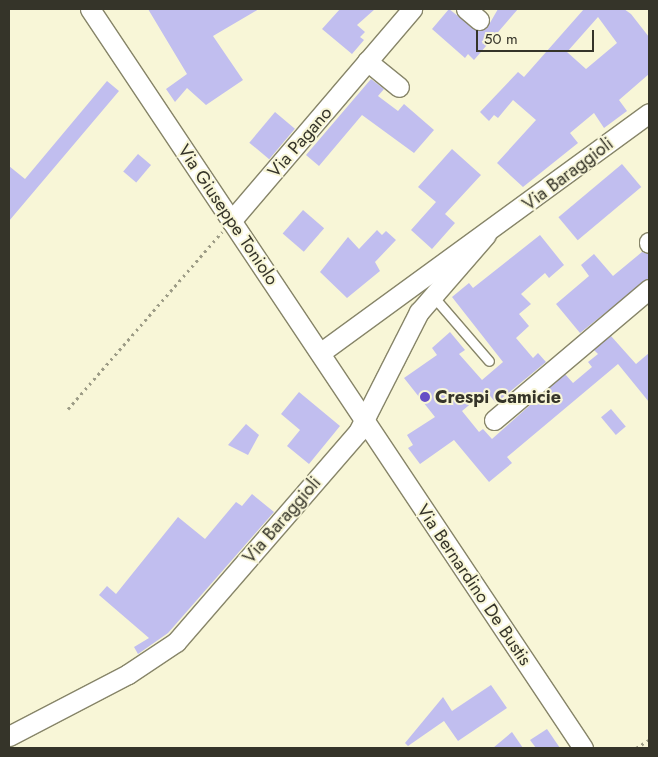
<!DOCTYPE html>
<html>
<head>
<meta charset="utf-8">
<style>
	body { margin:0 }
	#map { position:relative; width:658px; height:757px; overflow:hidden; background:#f8f6d7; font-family:Jost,sans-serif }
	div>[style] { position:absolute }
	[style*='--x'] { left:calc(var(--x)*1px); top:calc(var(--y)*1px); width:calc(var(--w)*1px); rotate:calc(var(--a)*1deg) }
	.building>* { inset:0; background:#c1beef; transform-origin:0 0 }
	.path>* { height:3px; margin-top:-1.5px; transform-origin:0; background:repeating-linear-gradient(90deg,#9d9c86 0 2.5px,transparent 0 6.5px) }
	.roads { filter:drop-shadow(1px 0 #878569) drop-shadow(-1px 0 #878569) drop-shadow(0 1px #878569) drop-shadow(0 -1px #878569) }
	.lane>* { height:9px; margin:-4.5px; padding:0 4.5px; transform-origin:4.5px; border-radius:4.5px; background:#fff }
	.street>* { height:19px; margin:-9.5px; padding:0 9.5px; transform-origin:9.5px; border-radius:9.5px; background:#fff }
	.dots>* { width:14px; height:14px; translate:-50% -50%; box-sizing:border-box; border:2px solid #f8f6d7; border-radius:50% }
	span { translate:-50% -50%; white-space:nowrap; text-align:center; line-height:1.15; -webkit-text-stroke:4px #f8f6d7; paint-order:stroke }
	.street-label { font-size:18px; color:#353429 }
	.poi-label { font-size:18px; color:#353429; font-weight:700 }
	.left { translate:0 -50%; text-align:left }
	.frame { position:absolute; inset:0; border:10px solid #353429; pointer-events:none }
	.scale { position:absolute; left:476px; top:30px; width:118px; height:22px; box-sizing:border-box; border:2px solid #353429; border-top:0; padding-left:6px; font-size:15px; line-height:18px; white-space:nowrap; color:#353429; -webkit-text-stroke:4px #f8f6d7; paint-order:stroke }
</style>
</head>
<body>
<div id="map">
	<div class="building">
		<i style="clip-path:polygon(148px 9px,259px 9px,213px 36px,243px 80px,206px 105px,187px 88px,175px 102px,166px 89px,187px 74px)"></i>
		<i style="clip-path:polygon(340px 9px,375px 9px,357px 25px,365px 32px,360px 37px,364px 40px,352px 54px,322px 29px)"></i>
		<i style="clip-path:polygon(449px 9px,477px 31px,487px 28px,498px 9px,518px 9px,474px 60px,468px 54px,465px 58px,432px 29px)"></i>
		<i style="clip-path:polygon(evenodd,584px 9px,624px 9px,631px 14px,649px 37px,649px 74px,619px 100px,627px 111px,604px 128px,594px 113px,570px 133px,578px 143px,523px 187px,497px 163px,536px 120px,513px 100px,498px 118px,494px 115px,489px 121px,480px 112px,518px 72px,524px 77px,584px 9px,598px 17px,617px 43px,586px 69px,567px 52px,598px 17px)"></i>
		<i style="clip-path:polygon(371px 79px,384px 89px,378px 96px,398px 111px,404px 104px,434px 130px,414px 153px,362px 115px,319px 166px,306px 155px)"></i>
		<i style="clip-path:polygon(107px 81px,119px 91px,9px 221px,9px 166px,25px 179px)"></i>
		<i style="left:275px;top:112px;width:26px;height:40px;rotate:40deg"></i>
		<i style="clip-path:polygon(452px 149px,481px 175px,445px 214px,455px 223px,432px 249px,411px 230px,436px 202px,418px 187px)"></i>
		<i style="left:138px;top:154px;width:17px;height:23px;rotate:40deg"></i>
		<i style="left:622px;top:164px;width:30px;height:83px;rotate:50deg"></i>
		<i style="left:303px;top:210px;width:28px;height:31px;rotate:41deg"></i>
		<i style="clip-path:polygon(377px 230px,382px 235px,386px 231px,396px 240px,375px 262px,380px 271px,347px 298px,320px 272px,348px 237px,359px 249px)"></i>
		<i style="clip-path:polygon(540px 235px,564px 265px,549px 278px,545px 273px,521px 294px,531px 304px,519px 314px,529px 326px,516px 338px,533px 358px,538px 353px,546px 362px,496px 403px,486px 391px,462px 411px,479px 432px,483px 429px,492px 439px,565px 374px,573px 383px,592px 367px,588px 362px,598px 354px,594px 350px,611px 336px,636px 364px,649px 353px,649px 402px,618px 364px,507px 457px,512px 463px,489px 482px,454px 440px,420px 464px,408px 448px,413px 445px,407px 435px,435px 417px,404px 378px,437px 355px,432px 348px,450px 332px,465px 350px,459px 354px,482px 380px,503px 362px,452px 297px,469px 283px,473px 288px)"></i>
		<i style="clip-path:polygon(642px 252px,649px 254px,649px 278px,580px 333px,556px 304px,589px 276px,581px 265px,594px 254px,613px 276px)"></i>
		<i style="clip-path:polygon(299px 392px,340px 426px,309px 464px,287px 446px,300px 430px,281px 414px)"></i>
		<i style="left:611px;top:409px;width:23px;height:13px;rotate:50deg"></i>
		<i style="clip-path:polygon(246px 424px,259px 435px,248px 455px,228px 445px)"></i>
		<i style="clip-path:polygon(252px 494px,274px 512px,168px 633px,138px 654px,134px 647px,149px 638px,99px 595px,107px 586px,116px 594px,178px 517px,205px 539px,236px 502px,242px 506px)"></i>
		<i style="clip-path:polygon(491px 685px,507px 708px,458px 741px,444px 721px,408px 746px,405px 743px,443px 697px,452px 711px)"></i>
		<i style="clip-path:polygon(547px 729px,560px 748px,536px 748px,530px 740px)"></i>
		<i style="clip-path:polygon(512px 732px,523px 748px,493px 748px)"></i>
	</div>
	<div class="path">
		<i style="--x:68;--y:409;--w:235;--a:-49"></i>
		<i style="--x:636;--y:748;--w:15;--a:-32"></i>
	</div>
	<div class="roads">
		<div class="lane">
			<i style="--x:432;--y:295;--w:87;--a:49.2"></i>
		</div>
		<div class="street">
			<i style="--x:90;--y:9;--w:888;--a:56.29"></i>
			<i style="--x:466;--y:9;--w:17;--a:40"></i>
			<i style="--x:367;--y:61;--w:41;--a:39.1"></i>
			<i style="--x:231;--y:221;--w:279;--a:-49.5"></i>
			<i style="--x:649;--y:243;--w:1;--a:-90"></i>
			<i style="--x:320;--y:353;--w:407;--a:-36.1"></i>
			<i style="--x:494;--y:420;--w:203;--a:-40.2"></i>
			<i style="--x:9;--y:736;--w:134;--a:-27.5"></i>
			<i style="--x:128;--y:674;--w:58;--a:-33.7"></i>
			<i style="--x:176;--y:642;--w:278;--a:-49.1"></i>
			<i style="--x:358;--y:432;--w:135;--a:-63.1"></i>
			<i style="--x:419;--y:312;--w:102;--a:-49"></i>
		</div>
	</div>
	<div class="dots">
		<i style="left:425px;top:397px;background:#654dc6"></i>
	</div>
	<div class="street-label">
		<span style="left:300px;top:142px;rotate:-49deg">Via Pagano</span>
		<span style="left:568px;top:174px;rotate:-37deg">Via Baraggioli</span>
		<span style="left:228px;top:215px;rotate:56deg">Via Giuseppe Toniolo</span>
		<span style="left:282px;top:520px;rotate:-49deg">Via Baraggioli</span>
		<span style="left:474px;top:585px;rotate:56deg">Via Bernardino De Bustis</span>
	</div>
	<div class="poi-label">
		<span class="left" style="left:435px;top:397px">Crespi Camicie</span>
	</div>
	<div class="frame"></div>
	<div class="scale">50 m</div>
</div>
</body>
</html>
